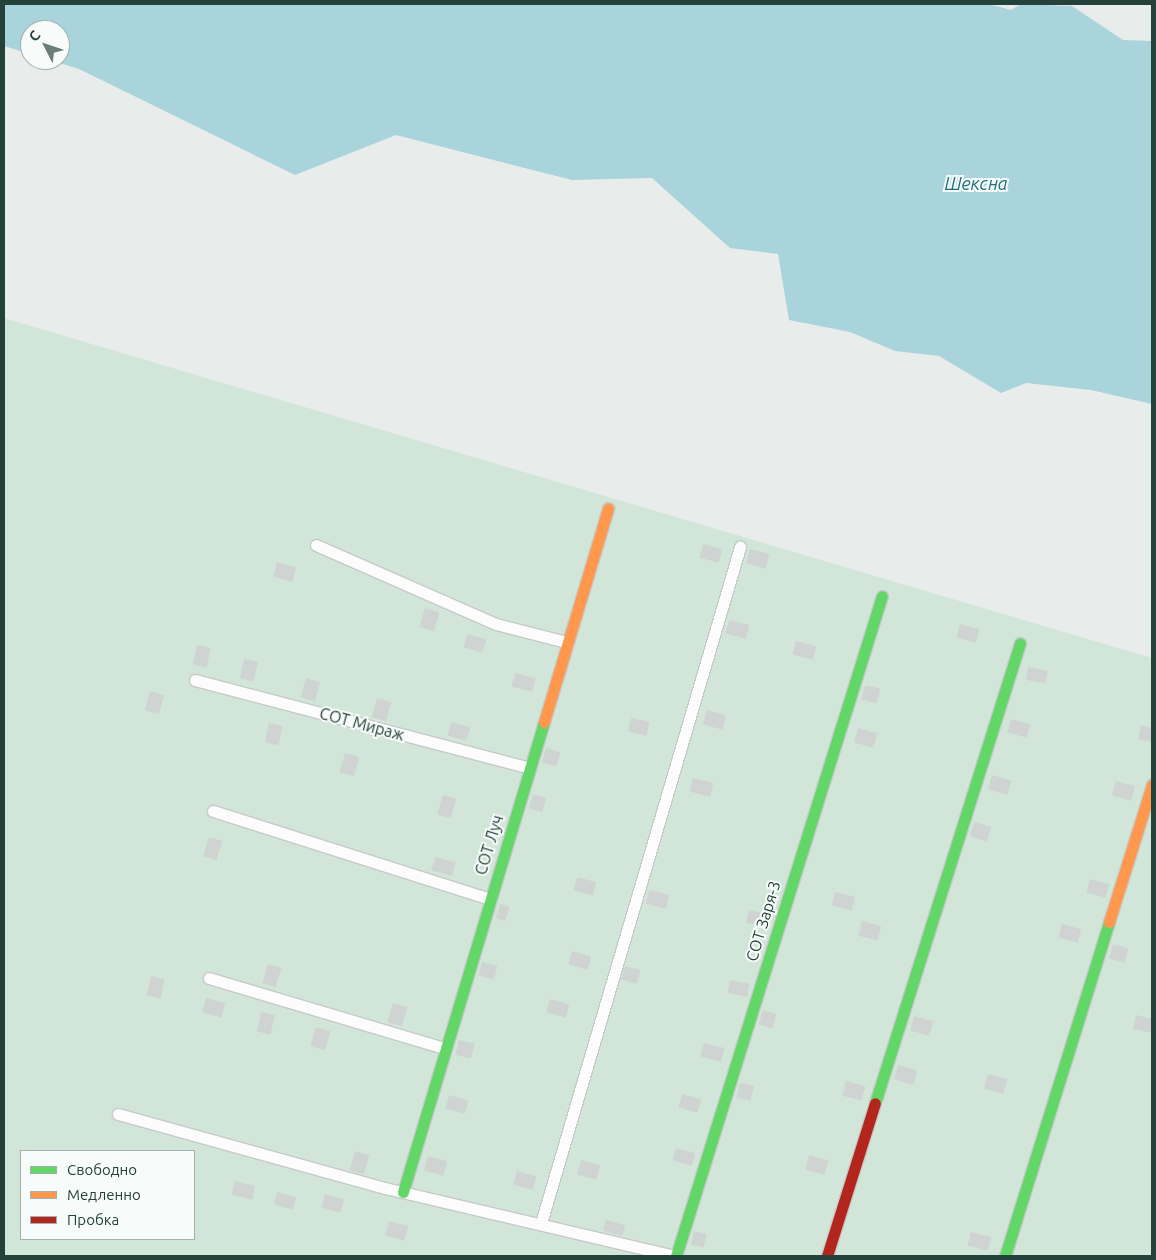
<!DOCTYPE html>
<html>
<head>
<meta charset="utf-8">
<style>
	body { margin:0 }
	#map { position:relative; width:1156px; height:1260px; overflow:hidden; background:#e8edeb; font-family:Ubuntu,sans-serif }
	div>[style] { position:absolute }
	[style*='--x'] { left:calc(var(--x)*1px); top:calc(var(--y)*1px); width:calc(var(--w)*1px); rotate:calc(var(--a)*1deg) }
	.green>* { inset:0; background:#d1e6d8 }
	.water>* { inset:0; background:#a9d4db }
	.building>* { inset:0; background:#cfd4d2; transform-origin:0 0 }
	.roads { filter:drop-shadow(1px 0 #c5cac8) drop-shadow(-1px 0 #c5cac8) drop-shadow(0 1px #c5cac8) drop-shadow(0 -1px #c5cac8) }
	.street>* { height:11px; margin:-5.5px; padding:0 5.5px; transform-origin:5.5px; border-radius:5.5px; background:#fcfcfc }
	.fast>* { height:11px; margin:-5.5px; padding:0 5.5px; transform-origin:5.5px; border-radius:5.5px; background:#63d668 }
	.slow>* { height:11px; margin:-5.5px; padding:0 5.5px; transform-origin:5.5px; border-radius:5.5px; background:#ff974d }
	.jam>* { height:11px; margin:-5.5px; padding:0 5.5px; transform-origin:5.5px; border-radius:5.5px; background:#b3261e }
	span { translate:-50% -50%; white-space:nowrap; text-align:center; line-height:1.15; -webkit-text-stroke:4px #f7fbf9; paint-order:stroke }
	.street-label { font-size:16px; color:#24423a }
	.water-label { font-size:18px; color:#1c6f80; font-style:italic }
	.frame { position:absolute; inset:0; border:5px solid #24423a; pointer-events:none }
	.legend { position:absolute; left:20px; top:1150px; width:175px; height:90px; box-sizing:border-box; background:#f7fbf9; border:1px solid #a3b1ad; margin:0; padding:6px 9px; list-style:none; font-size:15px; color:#24423a }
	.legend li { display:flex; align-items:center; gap:10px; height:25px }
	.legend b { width:25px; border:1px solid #a3b1ad }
	.north { position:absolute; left:20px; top:20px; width:50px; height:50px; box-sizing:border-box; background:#f7fbf9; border:1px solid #a3b1ad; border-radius:50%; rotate:311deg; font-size:14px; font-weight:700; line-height:20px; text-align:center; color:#24423a }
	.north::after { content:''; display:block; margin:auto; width:18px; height:22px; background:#697e78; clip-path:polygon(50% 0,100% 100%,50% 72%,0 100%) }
</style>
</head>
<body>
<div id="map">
	<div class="green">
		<i style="clip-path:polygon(evenodd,4px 318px,1152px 658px,1152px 1256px,4px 1256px,4px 318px,21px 1151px,194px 1151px,194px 1239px,21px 1239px,21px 1151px)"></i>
	</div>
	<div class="water">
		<i style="clip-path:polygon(4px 4px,989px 4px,1011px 10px,1021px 4px,1072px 6px,1123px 40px,1152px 41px,1152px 404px,1091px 390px,1026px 383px,1001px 393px,939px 356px,895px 351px,850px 332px,789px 320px,778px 254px,730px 248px,652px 178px,572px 180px,396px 135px,295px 175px,79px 69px,50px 60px,60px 60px,60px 30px,30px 30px,30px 54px,4px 46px)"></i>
	</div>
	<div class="building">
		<i style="left:703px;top:544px;width:20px;height:14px;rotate:15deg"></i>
		<i style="left:750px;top:549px;width:20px;height:15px;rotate:15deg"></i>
		<i style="left:277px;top:562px;width:20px;height:15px;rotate:15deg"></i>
		<i style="left:425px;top:608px;width:15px;height:20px;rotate:16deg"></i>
		<i style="left:729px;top:620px;width:21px;height:14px;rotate:14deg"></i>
		<i style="left:960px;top:624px;width:20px;height:14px;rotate:15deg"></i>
		<i style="left:467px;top:634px;width:20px;height:14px;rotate:15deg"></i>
		<i style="left:796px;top:641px;width:21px;height:14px;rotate:14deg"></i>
		<i style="left:197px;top:645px;width:14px;height:20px;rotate:12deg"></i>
		<i style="left:244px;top:659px;width:14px;height:20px;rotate:12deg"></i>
		<i style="left:1028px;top:667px;width:20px;height:13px;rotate:11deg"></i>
		<i style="left:515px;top:673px;width:21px;height:14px;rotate:14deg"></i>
		<i style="left:306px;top:678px;width:15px;height:20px;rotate:16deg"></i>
		<i style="left:865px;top:685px;width:16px;height:15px;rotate:14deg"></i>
		<i style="left:150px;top:691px;width:15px;height:20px;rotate:16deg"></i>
		<i style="left:377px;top:698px;width:15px;height:20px;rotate:16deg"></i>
		<i style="left:707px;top:710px;width:20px;height:15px;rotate:15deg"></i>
		<i style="left:631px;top:718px;width:19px;height:14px;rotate:12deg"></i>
		<i style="left:1011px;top:719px;width:20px;height:14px;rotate:15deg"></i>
		<i style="left:451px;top:722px;width:20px;height:14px;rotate:15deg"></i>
		<i style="left:269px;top:723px;width:14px;height:20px;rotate:12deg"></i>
		<i style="clip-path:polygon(1141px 725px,1152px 728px,1152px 742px,1138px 739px)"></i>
		<i style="left:858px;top:728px;width:20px;height:15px;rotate:15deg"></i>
		<i style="left:546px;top:748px;width:15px;height:15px;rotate:16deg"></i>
		<i style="left:345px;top:753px;width:15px;height:20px;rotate:16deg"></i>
		<i style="left:992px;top:775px;width:20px;height:15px;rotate:15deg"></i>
		<i style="left:693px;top:778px;width:21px;height:14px;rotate:14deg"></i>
		<i style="left:1116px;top:781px;width:20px;height:15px;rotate:15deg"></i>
		<i style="left:533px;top:794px;width:14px;height:15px;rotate:17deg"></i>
		<i style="left:443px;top:795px;width:14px;height:20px;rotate:17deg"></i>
		<i style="left:974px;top:822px;width:18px;height:15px;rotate:16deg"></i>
		<i style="left:209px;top:837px;width:14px;height:20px;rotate:17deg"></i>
		<i style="left:435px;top:857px;width:21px;height:14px;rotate:14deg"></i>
		<i style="left:577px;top:877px;width:20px;height:14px;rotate:15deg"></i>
		<i style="left:1090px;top:879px;width:20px;height:14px;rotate:15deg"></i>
		<i style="left:649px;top:890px;width:21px;height:14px;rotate:14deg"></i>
		<i style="left:835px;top:892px;width:21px;height:14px;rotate:14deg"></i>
		<i style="left:500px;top:904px;width:10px;height:15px;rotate:17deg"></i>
		<i style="left:749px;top:910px;width:19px;height:13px;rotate:12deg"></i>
		<i style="left:862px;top:921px;width:20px;height:15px;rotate:15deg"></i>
		<i style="left:1062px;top:924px;width:20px;height:14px;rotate:15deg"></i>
		<i style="left:1113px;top:944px;width:16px;height:15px;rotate:15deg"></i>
		<i style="left:572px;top:951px;width:20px;height:14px;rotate:15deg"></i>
		<i style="left:482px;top:962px;width:16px;height:14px;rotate:15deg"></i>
		<i style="left:268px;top:964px;width:14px;height:20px;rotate:17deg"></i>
		<i style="left:625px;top:966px;width:16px;height:14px;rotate:15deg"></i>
		<i style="left:151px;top:976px;width:14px;height:20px;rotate:12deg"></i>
		<i style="left:730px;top:980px;width:20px;height:13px;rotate:11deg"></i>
		<i style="left:206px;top:998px;width:20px;height:15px;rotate:15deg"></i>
		<i style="left:550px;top:999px;width:20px;height:14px;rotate:15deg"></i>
		<i style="left:393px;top:1003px;width:15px;height:20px;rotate:16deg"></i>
		<i style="left:763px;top:1010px;width:14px;height:15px;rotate:17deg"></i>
		<i style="left:261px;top:1012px;width:14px;height:20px;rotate:12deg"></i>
		<i style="clip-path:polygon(1136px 1015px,1152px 1019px,1152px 1033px,1133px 1029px)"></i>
		<i style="left:914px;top:1016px;width:20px;height:15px;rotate:15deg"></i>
		<i style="left:316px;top:1027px;width:15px;height:20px;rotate:16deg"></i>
		<i style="left:459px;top:1040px;width:16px;height:15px;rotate:14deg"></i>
		<i style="left:704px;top:1043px;width:21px;height:14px;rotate:14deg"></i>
		<i style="left:898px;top:1065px;width:20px;height:15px;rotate:15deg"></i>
		<i style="left:988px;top:1074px;width:20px;height:15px;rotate:15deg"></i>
		<i style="left:846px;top:1081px;width:20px;height:15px;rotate:15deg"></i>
		<i style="left:740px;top:1083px;width:14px;height:15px;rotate:12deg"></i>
		<i style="left:682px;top:1094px;width:20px;height:14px;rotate:15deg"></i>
		<i style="left:449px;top:1095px;width:20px;height:14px;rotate:15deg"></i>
		<i style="left:676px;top:1148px;width:20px;height:13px;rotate:15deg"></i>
		<i style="left:355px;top:1151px;width:15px;height:20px;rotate:16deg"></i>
		<i style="left:809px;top:1155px;width:20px;height:15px;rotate:15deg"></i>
		<i style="left:428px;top:1156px;width:20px;height:15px;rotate:15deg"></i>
		<i style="left:581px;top:1160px;width:20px;height:15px;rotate:15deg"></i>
		<i style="left:517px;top:1171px;width:20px;height:14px;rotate:15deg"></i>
		<i style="left:235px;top:1181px;width:21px;height:14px;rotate:14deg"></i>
		<i style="left:277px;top:1192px;width:20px;height:13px;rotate:15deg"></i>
		<i style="left:325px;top:1194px;width:20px;height:14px;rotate:15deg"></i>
		<i style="left:606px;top:1220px;width:20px;height:11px;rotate:15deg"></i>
		<i style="left:389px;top:1221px;width:20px;height:15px;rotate:15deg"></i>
		<i style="left:694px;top:1231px;width:13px;height:14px;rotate:13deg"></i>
		<i style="left:971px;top:1232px;width:21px;height:14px;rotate:14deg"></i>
	</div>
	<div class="roads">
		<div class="street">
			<i style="--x:316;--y:545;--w:197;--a:23.7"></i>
			<i style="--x:496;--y:624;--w:72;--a:14.4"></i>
			<i style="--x:195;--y:680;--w:346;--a:14.7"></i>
			<i style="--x:213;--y:811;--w:291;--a:17.6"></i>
			<i style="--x:209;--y:978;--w:245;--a:16.6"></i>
			<i style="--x:118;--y:1114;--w:277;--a:15.5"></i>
			<i style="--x:385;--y:1188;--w:298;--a:13.2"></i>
			<i style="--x:541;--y:1223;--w:705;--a:-73.6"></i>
		</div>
		<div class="fast">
			<i style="--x:875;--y:1103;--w:482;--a:-72.5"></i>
			<i style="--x:403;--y:1192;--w:491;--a:-73.3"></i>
			<i style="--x:676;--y:1256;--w:691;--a:-72.67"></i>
			<i style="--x:1005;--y:1256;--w:350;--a:-72.7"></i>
		</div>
		<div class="slow">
			<i style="--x:544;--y:722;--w:223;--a:-73.3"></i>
			<i style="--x:1109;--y:922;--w:144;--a:-72.6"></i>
		</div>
		<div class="jam">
			<i style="--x:827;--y:1256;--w:160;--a:-72.6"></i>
		</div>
	</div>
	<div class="street-label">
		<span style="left:362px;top:724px;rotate:15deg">СОТ Мираж</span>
		<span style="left:489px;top:845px;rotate:-73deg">СОТ Луч</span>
		<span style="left:763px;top:921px;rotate:-73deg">СОТ Заря-3</span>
	</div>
	<div class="water-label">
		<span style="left:976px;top:183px">Шексна</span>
	</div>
	<div class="frame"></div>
	<ul class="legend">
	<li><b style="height:6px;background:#63d668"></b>Свободно</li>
	<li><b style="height:6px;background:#ff974d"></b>Медленно</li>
	<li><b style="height:6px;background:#b3261e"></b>Пробка</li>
	</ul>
	<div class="north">С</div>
</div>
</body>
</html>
